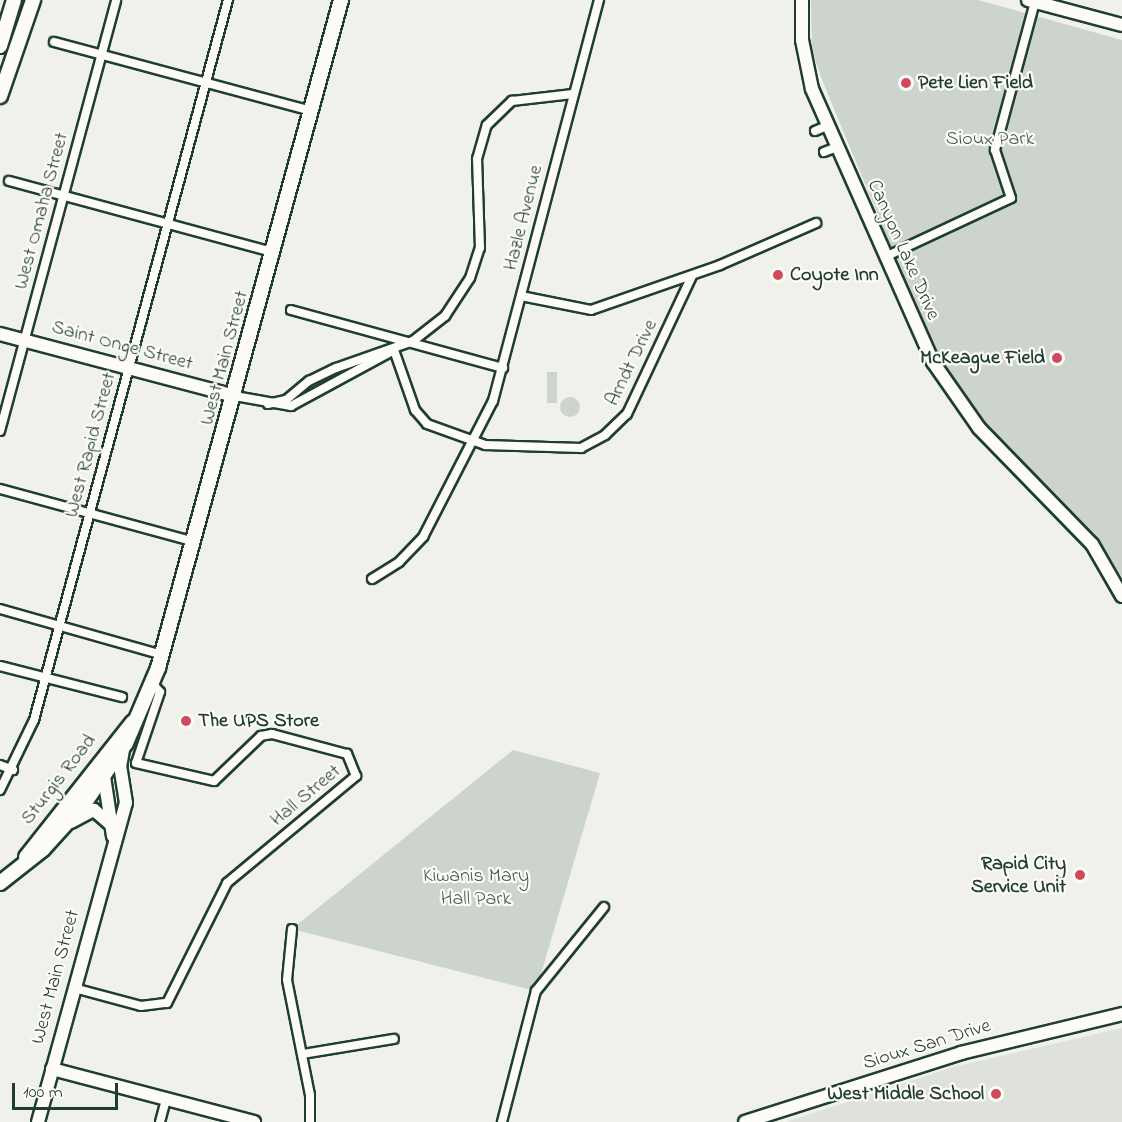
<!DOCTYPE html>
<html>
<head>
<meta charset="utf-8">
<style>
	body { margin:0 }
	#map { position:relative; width:1122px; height:1122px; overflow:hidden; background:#f0f1eb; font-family:"Indie Flower",sans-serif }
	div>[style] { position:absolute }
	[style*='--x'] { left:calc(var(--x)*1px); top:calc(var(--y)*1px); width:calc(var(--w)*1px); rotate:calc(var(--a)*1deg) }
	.built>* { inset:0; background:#dfe2dc }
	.green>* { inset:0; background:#cdd3cd; transform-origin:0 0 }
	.round { border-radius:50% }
	.roads { filter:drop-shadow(2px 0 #1f3d34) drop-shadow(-2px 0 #1f3d34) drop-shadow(0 2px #1f3d34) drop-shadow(0 -2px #1f3d34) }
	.street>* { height:8px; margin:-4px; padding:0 4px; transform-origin:4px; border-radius:4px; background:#fdfcf7 }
	.secondary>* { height:12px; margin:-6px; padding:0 6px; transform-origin:6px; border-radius:6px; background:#fdfcf7 }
	.primary>* { height:14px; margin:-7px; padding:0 7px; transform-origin:7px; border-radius:7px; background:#fdfcf7 }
	.dots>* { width:16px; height:16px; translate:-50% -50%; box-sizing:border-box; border:3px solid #fdfcf7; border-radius:50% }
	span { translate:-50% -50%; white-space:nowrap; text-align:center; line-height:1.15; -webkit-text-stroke:4.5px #fdfcf7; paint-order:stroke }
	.poi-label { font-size:20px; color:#1f3d34; font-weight:700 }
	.left { translate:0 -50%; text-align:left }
	.right { translate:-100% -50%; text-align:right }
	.park-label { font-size:20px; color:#425b53 }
	.street-label { font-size:20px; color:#1f3d34 }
	.scale { position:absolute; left:12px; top:1083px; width:106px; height:27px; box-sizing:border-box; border:3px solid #1f3d34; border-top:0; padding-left:8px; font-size:18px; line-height:21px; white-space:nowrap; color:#1f3d34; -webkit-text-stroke:4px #fdfcf7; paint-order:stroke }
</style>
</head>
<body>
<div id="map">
	<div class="built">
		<i style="clip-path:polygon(1122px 1028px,1122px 1122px,786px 1122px,953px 1067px)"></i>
	</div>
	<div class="green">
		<i style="clip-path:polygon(811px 0,978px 0,1122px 40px,1122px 577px,1096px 536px,979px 416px,932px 345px,822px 80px,812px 50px)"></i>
		<i style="left:547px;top:372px;width:10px;height:31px"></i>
		<i class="round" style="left:560px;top:397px;width:20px;height:20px"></i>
		<i style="clip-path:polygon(513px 750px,600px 773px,536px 991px,292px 929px)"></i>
	</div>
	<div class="roads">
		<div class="street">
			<i style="--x:54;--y:42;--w:266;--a:15"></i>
			<i style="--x:815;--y:131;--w:13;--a:-23"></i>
			<i style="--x:824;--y:152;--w:14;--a:-21"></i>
			<i style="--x:9;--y:181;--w:273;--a:15.1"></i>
			<i style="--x:885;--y:257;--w:139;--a:-25.1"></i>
			<i style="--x:1011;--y:198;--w:51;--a:-108.4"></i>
			<i style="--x:995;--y:150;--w:153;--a:-74.9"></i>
			<i style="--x:521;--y:296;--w:71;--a:11.3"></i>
			<i style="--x:591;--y:310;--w:137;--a:-19.2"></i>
			<i style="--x:720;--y:265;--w:105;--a:-23.6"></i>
			<i style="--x:291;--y:310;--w:220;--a:15.3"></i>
			<i style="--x:394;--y:350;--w:64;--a:70.7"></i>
			<i style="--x:415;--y:410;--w:18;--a:49"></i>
			<i style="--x:427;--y:424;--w:62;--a:19.9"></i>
			<i style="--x:485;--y:445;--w:96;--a:1.8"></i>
			<i style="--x:581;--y:448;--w:27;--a:-28"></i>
			<i style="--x:605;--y:435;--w:30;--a:-44"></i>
			<i style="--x:627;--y:414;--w:153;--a:-64.8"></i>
			<i style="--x:235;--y:396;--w:57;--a:10.1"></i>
			<i style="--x:291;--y:406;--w:117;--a:-28.5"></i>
			<i style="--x:268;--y:404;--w:18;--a:-13"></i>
			<i style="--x:286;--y:400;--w:30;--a:-40"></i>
			<i style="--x:309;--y:381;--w:30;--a:-26"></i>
			<i style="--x:336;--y:368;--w:82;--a:-19.3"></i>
			<i style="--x:413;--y:341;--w:41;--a:-38"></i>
			<i style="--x:445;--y:316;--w:45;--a:-56.7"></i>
			<i style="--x:470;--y:278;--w:32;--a:-72"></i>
			<i style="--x:480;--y:248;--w:89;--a:-91.9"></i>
			<i style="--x:477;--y:159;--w:35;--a:-74"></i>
			<i style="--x:487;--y:125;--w:35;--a:-44"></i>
			<i style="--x:512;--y:101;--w:61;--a:-6.5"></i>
			<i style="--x:0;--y:431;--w:446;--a:-74.9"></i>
			<i style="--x:0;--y:489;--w:202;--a:15.2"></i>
			<i style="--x:372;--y:579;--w:32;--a:-32"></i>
			<i style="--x:399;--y:562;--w:35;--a:-46"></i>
			<i style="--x:423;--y:537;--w:153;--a:-62.8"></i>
			<i style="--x:493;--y:401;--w:415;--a:-75.2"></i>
			<i style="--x:0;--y:609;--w:169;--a:15.8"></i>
			<i style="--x:0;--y:666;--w:126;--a:14.3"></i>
			<i style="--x:0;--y:765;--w:14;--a:21"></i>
			<i style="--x:0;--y:790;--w:78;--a:-64.1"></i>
			<i style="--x:34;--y:720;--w:746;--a:-74.92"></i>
			<i style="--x:292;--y:929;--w:51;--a:95.6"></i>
			<i style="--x:287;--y:980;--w:117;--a:78.7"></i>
			<i style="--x:310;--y:1095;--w:27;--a:90"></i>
			<i style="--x:74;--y:988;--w:69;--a:15"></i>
			<i style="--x:141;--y:1006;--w:26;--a:-7"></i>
			<i style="--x:167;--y:1003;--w:134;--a:-63.4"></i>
			<i style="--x:227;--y:883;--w:168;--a:-39.7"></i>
			<i style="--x:356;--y:776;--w:24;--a:-112"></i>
			<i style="--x:347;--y:754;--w:78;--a:-165.1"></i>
			<i style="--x:272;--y:734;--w:11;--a:170"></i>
			<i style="--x:261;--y:736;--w:65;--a:136.2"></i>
			<i style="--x:214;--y:781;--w:80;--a:-167"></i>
			<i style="--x:136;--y:763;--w:75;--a:-71.3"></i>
			<i style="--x:160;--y:692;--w:12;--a:-132"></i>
			<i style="--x:303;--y:1054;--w:92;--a:-9.4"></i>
			<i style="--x:160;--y:1122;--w:24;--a:-75"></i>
			<i style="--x:502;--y:1122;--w:135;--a:-75.5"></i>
			<i style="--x:536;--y:991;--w:108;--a:-51"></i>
		</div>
		<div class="secondary">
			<i style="--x:802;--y:0;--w:40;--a:90"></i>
			<i style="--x:802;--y:40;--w:50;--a:78.5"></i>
			<i style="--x:812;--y:89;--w:299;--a:66.1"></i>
			<i style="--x:933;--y:362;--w:80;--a:55.1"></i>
			<i style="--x:979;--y:428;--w:162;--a:45.8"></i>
			<i style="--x:1092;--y:544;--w:60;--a:60"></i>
			<i style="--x:1028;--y:0;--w:97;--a:14.9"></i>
			<i style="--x:0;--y:334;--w:243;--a:14.8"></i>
			<i style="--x:103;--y:770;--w:67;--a:81.4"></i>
			<i style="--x:71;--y:822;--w:26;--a:-28"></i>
			<i style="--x:94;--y:810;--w:23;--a:41"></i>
			<i style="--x:52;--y:1069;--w:209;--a:14.7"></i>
			<i style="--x:38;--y:1122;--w:331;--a:-74.6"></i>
			<i style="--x:126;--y:803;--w:36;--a:-99"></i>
			<i style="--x:120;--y:767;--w:17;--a:-80"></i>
			<i style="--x:745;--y:1122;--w:227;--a:-17.7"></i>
			<i style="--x:961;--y:1053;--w:166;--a:-13.6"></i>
		</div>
		<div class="primary">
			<i style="--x:0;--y:46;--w:48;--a:-73.1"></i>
			<i style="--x:0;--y:96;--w:102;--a:-71"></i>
			<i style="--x:26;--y:857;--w:172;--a:-51.6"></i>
			<i style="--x:0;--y:883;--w:55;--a:-38.3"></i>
			<i style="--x:43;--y:849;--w:61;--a:-47.7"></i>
			<i style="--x:84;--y:804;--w:74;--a:-55.5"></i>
			<i style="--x:126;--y:743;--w:82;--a:-66.9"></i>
			<i style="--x:158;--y:668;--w:693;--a:-74.68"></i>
		</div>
	</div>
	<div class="dots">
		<i style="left:906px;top:83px;background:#d1495b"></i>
		<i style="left:778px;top:275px;background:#d1495b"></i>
		<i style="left:1057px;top:358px;background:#d1495b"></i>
		<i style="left:186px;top:721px;background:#d1495b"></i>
		<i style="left:1080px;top:875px;background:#d1495b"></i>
		<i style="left:996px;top:1094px;background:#d1495b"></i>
	</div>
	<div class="poi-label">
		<span class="left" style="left:918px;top:83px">Pete Lien Field</span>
		<span class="left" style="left:790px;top:275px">Coyote Inn</span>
		<span class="right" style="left:1045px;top:358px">McKeague Field</span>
		<span class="left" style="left:198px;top:721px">The UPS Store</span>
		<span class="right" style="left:1066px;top:876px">Rapid City<br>Service Unit</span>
		<span class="right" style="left:984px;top:1094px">West Middle School</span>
	</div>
	<div class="park-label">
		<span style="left:990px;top:139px">Sioux Park</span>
		<span style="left:476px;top:888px">Kiwanis Mary<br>Hall Park</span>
	</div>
	<div class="street-label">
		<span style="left:42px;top:211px;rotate:-75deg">West Omaha Street</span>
		<span style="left:524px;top:218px;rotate:-76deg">Hazle Avenue</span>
		<span style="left:903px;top:250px;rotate:66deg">Canyon Lake Drive</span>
		<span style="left:122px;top:346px;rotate:15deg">Saint Onge Street</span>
		<span style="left:225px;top:358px;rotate:-75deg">West Main Street</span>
		<span style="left:632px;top:363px;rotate:-64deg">Arndt Drive</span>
		<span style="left:91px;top:445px;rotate:-75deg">West Rapid Street</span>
		<span style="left:59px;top:780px;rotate:-52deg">Sturgis Road</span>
		<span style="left:306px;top:796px;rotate:-40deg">Hall Street</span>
		<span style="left:56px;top:977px;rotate:-75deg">West Main Street</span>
		<span style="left:927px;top:1045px;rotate:-17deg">Sioux San Drive</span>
	</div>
	<div class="scale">100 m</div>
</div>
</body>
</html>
